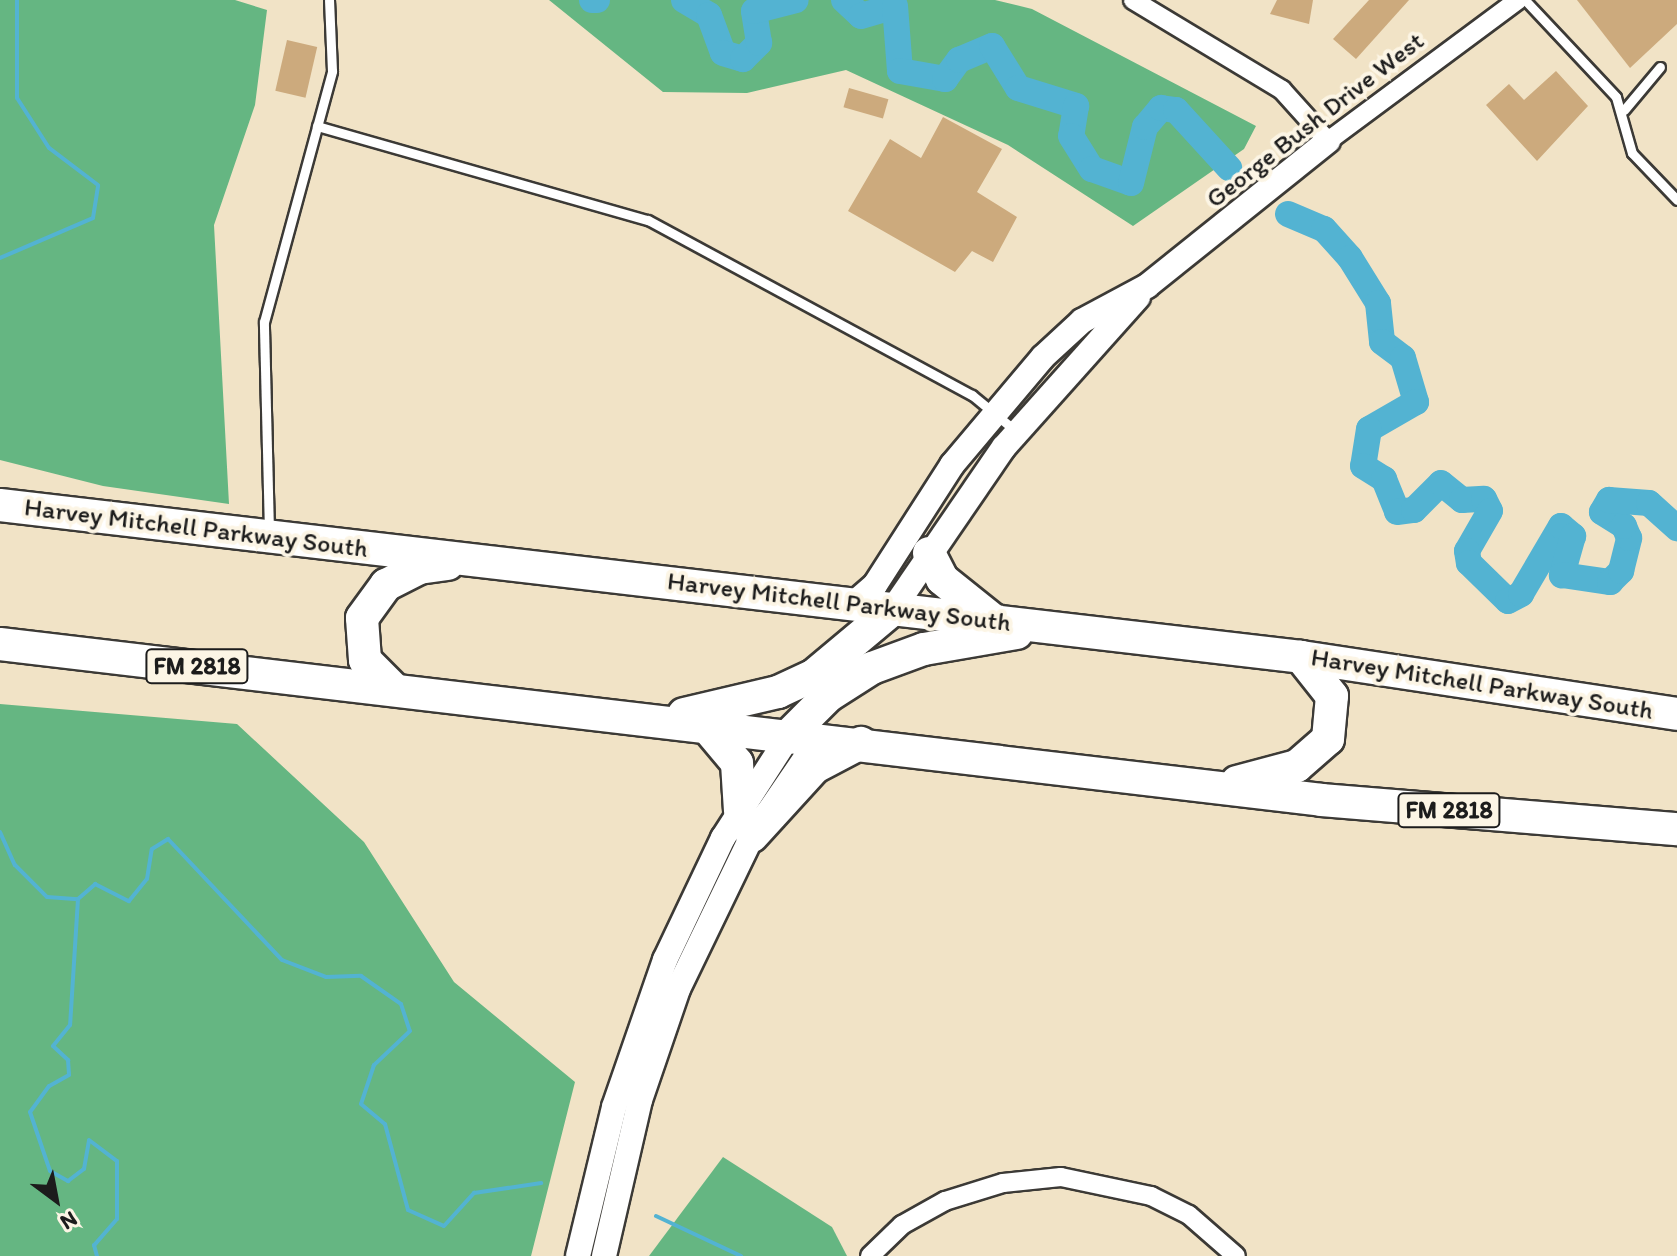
<!DOCTYPE html>
<html>
<head>
<meta charset="utf-8">
<style>
	body { margin:0 }
	#map { position:relative; width:1677px; height:1256px; overflow:hidden; background:#f1e3c6; font-family:Itim,sans-serif }
	div>[style] { position:absolute }
	[style*='--x'] { left:calc(var(--x)*1px); top:calc(var(--y)*1px); width:calc(var(--w)*1px); rotate:calc(var(--a)*1deg) }
	.forest>* { inset:0; background:#65b682 }
	.stream>* { height:4px; margin:-2px; padding:0 2px; transform-origin:2px; border-radius:2px; background:#53b3d2 }
	.river>* { height:26px; margin:-13px; padding:0 13px; transform-origin:13px; border-radius:13px; background:#53b3d2 }
	.building>* { inset:0; background:#ccaa7d; transform-origin:0 0 }
	.roads { filter:drop-shadow(2px 0 #3c3a36) drop-shadow(-2px 0 #3c3a36) drop-shadow(0 2px #3c3a36) drop-shadow(0 -2px #3c3a36) }
	.lane>* { height:9px; margin:-4.5px; padding:0 4.5px; transform-origin:4.5px; border-radius:4.5px; background:#fff }
	.street>* { height:18px; margin:-9px; padding:0 9px; transform-origin:9px; border-radius:9px; background:#fff }
	.secondary>* { height:24px; margin:-12px; padding:0 12px; transform-origin:12px; border-radius:12px; background:#fff }
	.highway>* { height:32px; margin:-16px; padding:0 16px; transform-origin:16px; border-radius:16px; background:#fff }
	span { translate:-50% -50%; white-space:nowrap; text-align:center; line-height:1.15; -webkit-text-stroke:8px #fcf5e5; paint-order:stroke }
	.shield-label span { padding:2px 6px; background:#fcf5e5; border:2px solid; border-radius:6px; -webkit-text-stroke-width:0 }
	.shield-label { font-size:24px; color:#1c1c1c; font-weight:700 }
	.street-label { font-size:26px; color:#1c1c1c }
	.north { position:absolute; left:16px; top:1160px; width:80px; height:80px; -webkit-text-stroke:6px #fcf5e5; paint-order:stroke; rotate:148deg; font-size:22px; font-weight:700; line-height:32px; text-align:center; color:#1c1c1c }
	.north::after { content:''; display:block; margin:auto; width:28px; height:36px; background:#1c1c1c; clip-path:polygon(50% 0,100% 100%,50% 72%,0 100%) }
</style>
</head>
<body>
<div id="map">
	<div class="forest">
		<i style="clip-path:polygon(0 0,235px 0,267px 10px,255px 105px,214px 225px,229px 504px,103px 486px,0 460px)"></i>
		<i style="clip-path:polygon(549px 0,995px 0,1032px 9px,1256px 126px,1244px 149px,1133px 226px,1008px 145px,846px 70px,747px 93px,663px 92px)"></i>
		<i style="clip-path:polygon(0 704px,237px 724px,364px 842px,454px 982px,575px 1082px,531px 1256px,0 1256px)"></i>
		<i style="clip-path:polygon(723px 1157px,832px 1227px,847px 1256px,649px 1256px)"></i>
	</div>
	<div class="stream">
		<i style="--x:0;--y:258;--w:101;--a:-23.3"></i>
		<i style="--x:93;--y:218;--w:33;--a:-81"></i>
		<i style="--x:98;--y:185;--w:61;--a:-142.9"></i>
		<i style="--x:49;--y:148;--w:59;--a:-122.6"></i>
		<i style="--x:17;--y:98;--w:98;--a:-90"></i>
		<i style="--x:0;--y:832;--w:36;--a:66"></i>
		<i style="--x:15;--y:865;--w:45;--a:45"></i>
		<i style="--x:47;--y:897;--w:31;--a:4"></i>
		<i style="--x:78;--y:899;--w:126;--a:93.6"></i>
		<i style="--x:70;--y:1025;--w:27;--a:129"></i>
		<i style="--x:53;--y:1046;--w:21;--a:43"></i>
		<i style="--x:68;--y:1060;--w:15;--a:86"></i>
		<i style="--x:69;--y:1075;--w:23;--a:151"></i>
		<i style="--x:49;--y:1086;--w:32;--a:126"></i>
		<i style="--x:30;--y:1112;--w:62;--a:71.3"></i>
		<i style="--x:50;--y:1171;--w:21;--a:29"></i>
		<i style="--x:68;--y:1181;--w:20;--a:-37"></i>
		<i style="--x:84;--y:1169;--w:29;--a:-80"></i>
		<i style="--x:89;--y:1140;--w:35;--a:37"></i>
		<i style="--x:117;--y:1161;--w:58;--a:90"></i>
		<i style="--x:117;--y:1219;--w:35;--a:131"></i>
		<i style="--x:94;--y:1245;--w:11;--a:75"></i>
		<i style="--x:78;--y:899;--w:23;--a:-41"></i>
		<i style="--x:95;--y:884;--w:38;--a:27"></i>
		<i style="--x:129;--y:901;--w:28;--a:-51"></i>
		<i style="--x:147;--y:879;--w:30;--a:-81"></i>
		<i style="--x:152;--y:849;--w:19;--a:-32"></i>
		<i style="--x:168;--y:839;--w:166;--a:46.7"></i>
		<i style="--x:282;--y:960;--w:47;--a:21.1"></i>
		<i style="--x:326;--y:977;--w:35;--a:-2"></i>
		<i style="--x:361;--y:976;--w:49;--a:35"></i>
		<i style="--x:401;--y:1004;--w:28;--a:72"></i>
		<i style="--x:410;--y:1031;--w:50;--a:136.6"></i>
		<i style="--x:374;--y:1065;--w:41;--a:108.4"></i>
		<i style="--x:361;--y:1104;--w:31;--a:40"></i>
		<i style="--x:385;--y:1124;--w:89;--a:75"></i>
		<i style="--x:408;--y:1210;--w:39;--a:24"></i>
		<i style="--x:444;--y:1226;--w:45;--a:-47.7"></i>
		<i style="--x:474;--y:1193;--w:68;--a:-8.5"></i>
		<i style="--x:656;--y:1216;--w:94;--a:25.2"></i>
	</div>
	<div class="river">
		<i style="--x:592;--y:0;--w:5;--a:0"></i>
		<i style="--x:684;--y:0;--w:29;--a:31"></i>
		<i style="--x:709;--y:15;--w:40;--a:69.8"></i>
		<i style="--x:723;--y:53;--w:21;--a:17"></i>
		<i style="--x:743;--y:59;--w:23;--a:-45"></i>
		<i style="--x:759;--y:43;--w:32;--a:-99"></i>
		<i style="--x:754;--y:11;--w:43;--a:-14.7"></i>
		<i style="--x:844;--y:0;--w:23;--a:43"></i>
		<i style="--x:861;--y:16;--w:35;--a:-16"></i>
		<i style="--x:895;--y:6;--w:65;--a:85.6"></i>
		<i style="--x:900;--y:71;--w:46;--a:10.1"></i>
		<i style="--x:945;--y:79;--w:24;--a:-54"></i>
		<i style="--x:959;--y:60;--w:36;--a:-23"></i>
		<i style="--x:992;--y:46;--w:49;--a:58.2"></i>
		<i style="--x:1018;--y:88;--w:61;--a:17.2"></i>
		<i style="--x:1076;--y:106;--w:30;--a:99"></i>
		<i style="--x:1071;--y:136;--w:39;--a:58"></i>
		<i style="--x:1092;--y:169;--w:41;--a:19.7"></i>
		<i style="--x:1131;--y:183;--w:58;--a:-76"></i>
		<i style="--x:1145;--y:127;--w:25;--a:-50"></i>
		<i style="--x:1161;--y:108;--w:15;--a:8"></i>
		<i style="--x:1176;--y:110;--w:79;--a:47.6"></i>
		<i style="--x:1288;--y:214;--w:39;--a:23"></i>
		<i style="--x:1324;--y:229;--w:39;--a:48"></i>
		<i style="--x:1350;--y:258;--w:53;--a:58.1"></i>
		<i style="--x:1378;--y:303;--w:39;--a:84"></i>
		<i style="--x:1382;--y:342;--w:26;--a:37"></i>
		<i style="--x:1403;--y:358;--w:46;--a:73.5"></i>
		<i style="--x:1416;--y:402;--w:54;--a:150.1"></i>
		<i style="--x:1369;--y:429;--w:37;--a:99"></i>
		<i style="--x:1363;--y:466;--w:25;--a:32"></i>
		<i style="--x:1384;--y:479;--w:35;--a:68"></i>
		<i style="--x:1397;--y:512;--w:17;--a:-7"></i>
		<i style="--x:1414;--y:510;--w:38;--a:-45"></i>
		<i style="--x:1441;--y:483;--w:27;--a:39"></i>
		<i style="--x:1462;--y:500;--w:22;--a:-3"></i>
		<i style="--x:1484;--y:499;--w:13;--a:63"></i>
		<i style="--x:1490;--y:511;--w:46;--a:119.9"></i>
		<i style="--x:1467;--y:551;--w:12;--a:81"></i>
		<i style="--x:1469;--y:563;--w:54;--a:44.3"></i>
		<i style="--x:1508;--y:601;--w:15;--a:-28"></i>
		<i style="--x:1521;--y:594;--w:79;--a:-59.5"></i>
		<i style="--x:1561;--y:526;--w:16;--a:40"></i>
		<i style="--x:1573;--y:536;--w:41;--a:105.8"></i>
		<i style="--x:1562;--y:575;--w:49;--a:8.3"></i>
		<i style="--x:1610;--y:582;--w:16;--a:-45"></i>
		<i style="--x:1621;--y:571;--w:34;--a:-76"></i>
		<i style="--x:1629;--y:538;--w:13;--a:-113"></i>
		<i style="--x:1624;--y:526;--w:26;--a:-148"></i>
		<i style="--x:1602;--y:512;--w:14;--a:-60"></i>
		<i style="--x:1609;--y:500;--w:40;--a:4.3"></i>
		<i style="--x:1649;--y:503;--w:38;--a:42"></i>
	</div>
	<div class="building">
		<i style="clip-path:polygon(1277px 0,1313px 0,1309px 24px,1270px 14px)"></i>
		<i style="clip-path:polygon(1369px 0,1409px 0,1356px 59px,1333px 39px)"></i>
		<i style="clip-path:polygon(1577px 0,1677px 0,1677px 24px,1630px 68px)"></i>
		<i style="left:287px;top:40px;width:31px;height:52px;rotate:13deg"></i>
		<i style="clip-path:polygon(1556px 71px,1588px 106px,1537px 161px,1486px 105px,1509px 84px,1524px 100px)"></i>
		<i style="left:849px;top:88px;width:41px;height:20px;rotate:16deg"></i>
		<i style="clip-path:polygon(943px 117px,1002px 149px,977px 192px,1017px 217px,993px 262px,972px 251px,955px 272px,848px 211px,890px 139px,921px 158px)"></i>
	</div>
	<div class="roads">
		<div class="lane">
			<i style="--x:1525;--y:0;--w:133;--a:46.8"></i>
			<i style="--x:1616;--y:97;--w:58;--a:74.1"></i>
			<i style="--x:1632;--y:153;--w:65;--a:46.2"></i>
			<i style="--x:1624;--y:110;--w:56;--a:-50.1"></i>
			<i style="--x:317;--y:126;--w:344;--a:15.9"></i>
			<i style="--x:648;--y:220;--w:368;--a:28.4"></i>
			<i style="--x:972;--y:395;--w:58;--a:39.4"></i>
			<i style="--x:269;--y:532;--w:210;--a:-91.4"></i>
			<i style="--x:264;--y:322;--w:260;--a:-74.8"></i>
			<i style="--x:332;--y:71;--w:71;--a:-92.4"></i>
		</div>
		<div class="street">
			<i style="--x:1133;--y:0;--w:174;--a:31.1"></i>
			<i style="--x:1282;--y:90;--w:69;--a:48"></i>
			<i style="--x:1328;--y:141;--w:237;--a:-36.6"></i>
			<i style="--x:870;--y:1256;--w:45;--a:-44.1"></i>
			<i style="--x:902;--y:1225;--w:49;--a:-29.2"></i>
			<i style="--x:945;--y:1201;--w:61;--a:-17.2"></i>
			<i style="--x:1003;--y:1183;--w:58;--a:-5.9"></i>
			<i style="--x:1061;--y:1177;--w:92;--a:11.9"></i>
			<i style="--x:1151;--y:1196;--w:42;--a:26.6"></i>
			<i style="--x:1189;--y:1215;--w:62;--a:41.1"></i>
		</div>
		<div class="secondary">
			<i style="--x:853;--y:604;--w:29;--a:-41"></i>
			<i style="--x:875;--y:585;--w:143;--a:-57.3"></i>
			<i style="--x:952;--y:465;--w:141;--a:-49.9"></i>
			<i style="--x:1043;--y:357;--w:53;--a:-42.7"></i>
			<i style="--x:1082;--y:321;--w:74;--a:-28.3"></i>
			<i style="--x:1147;--y:286;--w:232;--a:-38.7"></i>
			<i style="--x:893;--y:609;--w:196;--a:-55.6"></i>
			<i style="--x:1004;--y:447;--w:201;--a:-48.2"></i>
			<i style="--x:578;--y:1256;--w:153;--a:-76.4"></i>
			<i style="--x:614;--y:1107;--w:156;--a:-70.9"></i>
			<i style="--x:665;--y:960;--w:135;--a:-64.6"></i>
			<i style="--x:723;--y:838;--w:124;--a:-57.2"></i>
			<i style="--x:604;--y:1256;--w:160;--a:-77"></i>
			<i style="--x:640;--y:1100;--w:117;--a:-71.1"></i>
			<i style="--x:678;--y:989;--w:170;--a:-64.2"></i>
			<i style="--x:752;--y:836;--w:119;--a:-55.6"></i>
		</div>
		<div class="highway">
			<i style="--x:0;--y:505;--w:1310;--a:6.66"></i>
			<i style="--x:1301;--y:657;--w:380;--a:8.6"></i>
			<i style="--x:929;--y:553;--w:29;--a:63"></i>
			<i style="--x:942;--y:579;--w:64;--a:38.7"></i>
			<i style="--x:0;--y:644;--w:1331;--a:6.73"></i>
			<i style="--x:1322;--y:800;--w:356;--a:4.7"></i>
			<i style="--x:394;--y:689;--w:41;--a:-135"></i>
			<i style="--x:365;--y:660;--w:42;--a:-94.1"></i>
			<i style="--x:362;--y:618;--w:41;--a:-54"></i>
			<i style="--x:386;--y:585;--w:37;--a:-27"></i>
			<i style="--x:419;--y:568;--w:29;--a:-8"></i>
			<i style="--x:684;--y:714;--w:97;--a:-13.2"></i>
			<i style="--x:778;--y:692;--w:38;--a:-25"></i>
			<i style="--x:813;--y:676;--w:104;--a:-39.9"></i>
			<i style="--x:706;--y:726;--w:48;--a:50"></i>
			<i style="--x:737;--y:763;--w:48;--a:86.4"></i>
			<i style="--x:790;--y:734;--w:54;--a:-45"></i>
			<i style="--x:828;--y:696;--w:52;--a:-32.5"></i>
			<i style="--x:872;--y:668;--w:55;--a:-20.1"></i>
			<i style="--x:924;--y:649;--w:94;--a:-9.8"></i>
			<i style="--x:1237;--y:782;--w:62;--a:-14.9"></i>
			<i style="--x:1297;--y:766;--w:41;--a:-41.1"></i>
			<i style="--x:1328;--y:739;--w:43;--a:-84.7"></i>
			<i style="--x:1332;--y:696;--w:50;--a:-128.5"></i>
			<i style="--x:752;--y:836;--w:93;--a:-47.6"></i>
			<i style="--x:815;--y:767;--w:52;--a:-27.6"></i>
		</div>
	</div>
	<div class="shield-label">
		<span style="left:197px;top:666px">FM 2818</span>
		<span style="left:1449px;top:810px">FM 2818</span>
	</div>
	<div class="street-label">
		<span style="left:1315px;top:120px;rotate:-38deg">George Bush Drive West</span>
		<span style="left:196px;top:528px;rotate:7deg">Harvey Mitchell Parkway South</span>
		<span style="left:839px;top:602px;rotate:7deg">Harvey Mitchell Parkway South</span>
		<span style="left:1482px;top:684px;rotate:9deg">Harvey Mitchell Parkway South</span>
	</div>
	<div class="north">N</div>
</div>
</body>
</html>
